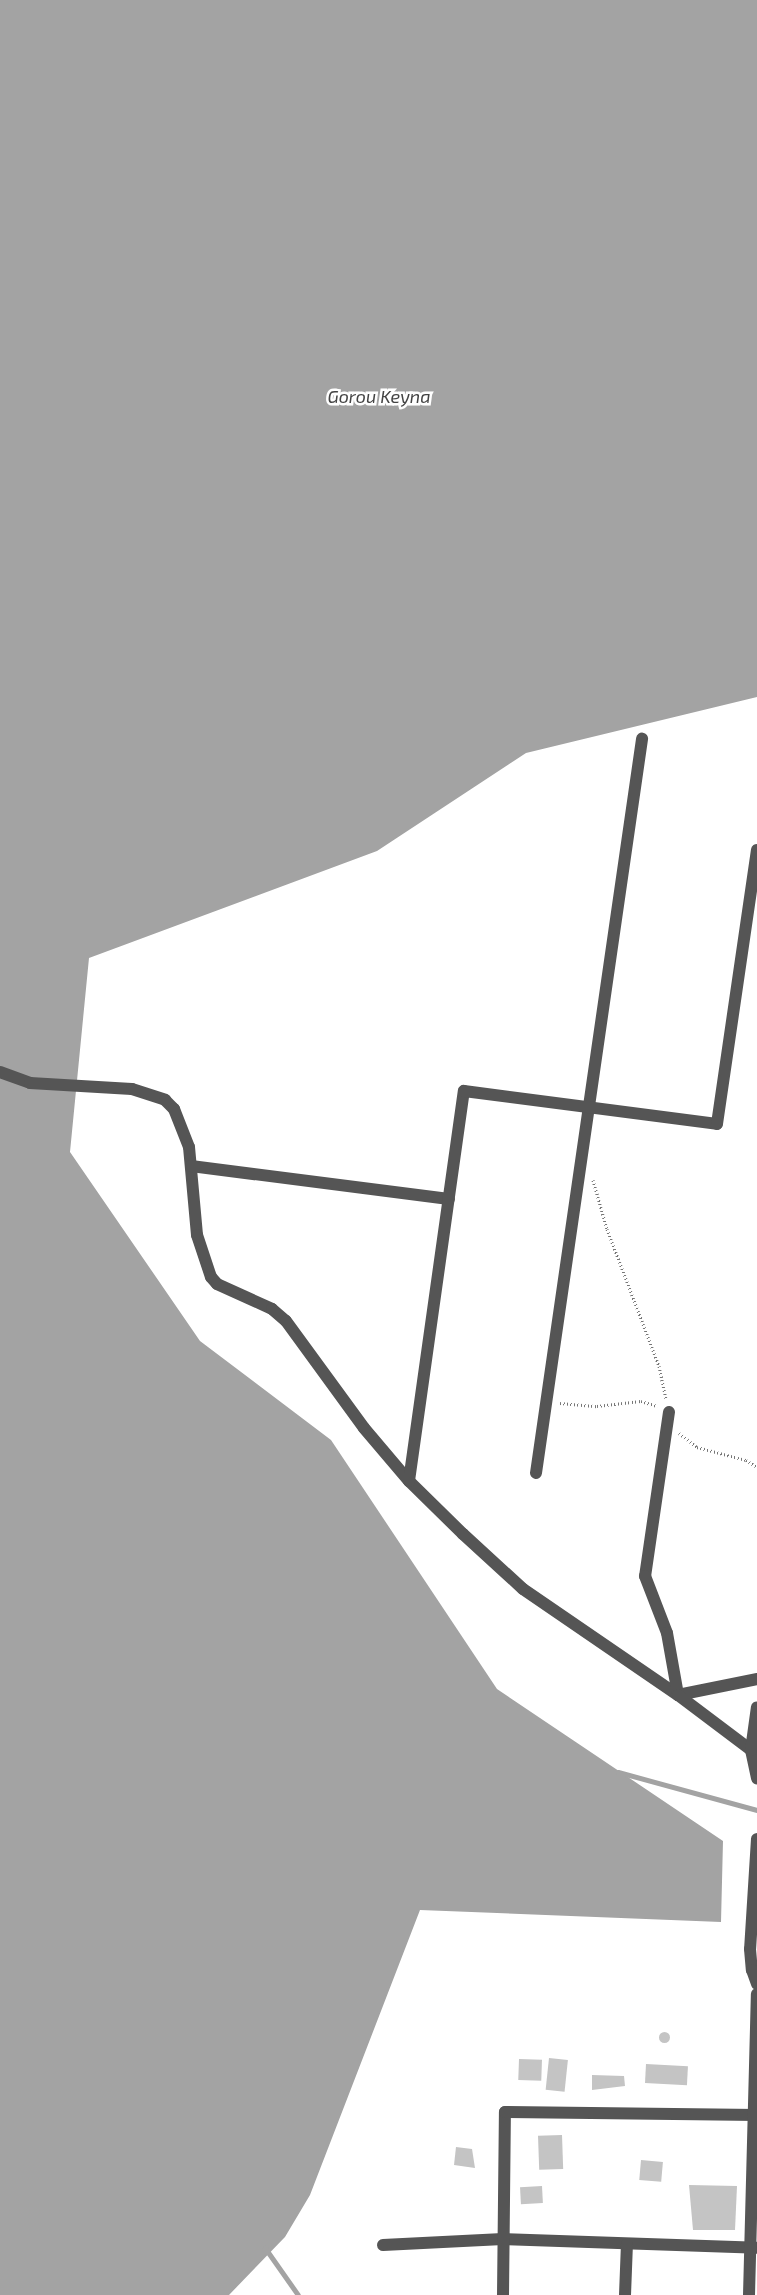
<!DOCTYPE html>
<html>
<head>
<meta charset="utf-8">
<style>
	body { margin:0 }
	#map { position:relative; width:757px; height:2295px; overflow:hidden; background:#fff; font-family:"Exo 2",sans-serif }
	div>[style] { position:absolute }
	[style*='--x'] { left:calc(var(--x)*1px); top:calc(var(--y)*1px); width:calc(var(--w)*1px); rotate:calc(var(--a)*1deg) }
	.water>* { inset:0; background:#a3a3a3 }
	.stream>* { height:5px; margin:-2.5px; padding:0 2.5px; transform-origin:2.5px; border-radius:2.5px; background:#a3a3a3 }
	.building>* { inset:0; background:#c4c4c4; transform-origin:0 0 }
	.round { border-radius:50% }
	.path>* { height:3px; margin-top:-1.5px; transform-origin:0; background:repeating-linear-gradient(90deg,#777 0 1px,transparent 0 3.5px) }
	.minor>* { height:12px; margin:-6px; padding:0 6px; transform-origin:6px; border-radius:6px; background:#555 }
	span { translate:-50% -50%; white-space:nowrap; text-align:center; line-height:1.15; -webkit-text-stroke:5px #fff; paint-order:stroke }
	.water-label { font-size:18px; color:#444; font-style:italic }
</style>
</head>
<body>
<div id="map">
	<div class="water">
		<i style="clip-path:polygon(0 0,757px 0,757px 697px,526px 753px,377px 851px,89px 958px,70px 1152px,200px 1341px,331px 1440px,497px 1689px,723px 1841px,721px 1922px,420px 1910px,310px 2195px,285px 2237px,229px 2295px,0 2295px)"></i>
	</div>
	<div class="stream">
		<i style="--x:618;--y:1772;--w:144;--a:15.3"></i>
		<i style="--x:265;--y:2248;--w:57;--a:54.9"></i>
	</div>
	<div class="building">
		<i class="round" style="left:658.5px;top:2031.5px;width:11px;height:11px"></i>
		<i style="left:549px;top:2058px;width:19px;height:32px;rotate:6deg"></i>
		<i style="left:519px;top:2059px;width:23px;height:21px;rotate:2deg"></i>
		<i style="left:646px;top:2064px;width:42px;height:19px;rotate:3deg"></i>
		<i style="clip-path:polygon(592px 2075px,624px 2076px,625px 2086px,592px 2090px)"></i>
		<i style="left:562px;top:2135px;width:34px;height:24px;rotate:88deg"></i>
		<i style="clip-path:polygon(456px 2147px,472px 2149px,475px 2168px,454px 2165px)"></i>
		<i style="left:641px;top:2160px;width:22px;height:20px;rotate:5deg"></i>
		<i style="clip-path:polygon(689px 2185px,737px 2186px,735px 2230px,693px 2230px)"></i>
		<i style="left:542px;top:2186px;width:17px;height:22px;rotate:87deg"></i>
	</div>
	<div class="path">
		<i style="--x:593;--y:1180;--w:51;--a:74.1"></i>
		<i style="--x:607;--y:1229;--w:147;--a:69.2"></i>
		<i style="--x:659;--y:1366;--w:34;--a:78"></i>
		<i style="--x:560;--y:1403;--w:37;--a:5"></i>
		<i style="--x:597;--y:1406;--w:44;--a:-6.5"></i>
		<i style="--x:641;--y:1401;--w:17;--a:17"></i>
		<i style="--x:679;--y:1433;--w:23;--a:38"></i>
		<i style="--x:697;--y:1447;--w:51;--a:14.9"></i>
		<i style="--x:746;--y:1460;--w:13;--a:32"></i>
	</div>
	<div class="minor">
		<i style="--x:0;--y:1072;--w:32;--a:20"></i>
		<i style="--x:30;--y:1083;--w:102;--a:3.4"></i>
		<i style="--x:132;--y:1089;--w:35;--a:18"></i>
		<i style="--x:165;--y:1100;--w:13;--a:45"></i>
		<i style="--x:174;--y:1109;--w:41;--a:68.5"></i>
		<i style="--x:189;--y:1147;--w:88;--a:84.8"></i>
		<i style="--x:197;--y:1235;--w:44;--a:71.6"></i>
		<i style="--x:211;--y:1277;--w:9;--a:49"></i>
		<i style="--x:217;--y:1284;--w:60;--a:24.4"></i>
		<i style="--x:272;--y:1309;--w:18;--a:41"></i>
		<i style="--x:286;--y:1321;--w:132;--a:53.9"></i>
		<i style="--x:364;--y:1428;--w:70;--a:49.7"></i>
		<i style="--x:409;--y:1481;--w:76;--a:44.5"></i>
		<i style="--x:463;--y:1534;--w:81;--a:42.5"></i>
		<i style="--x:523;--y:1589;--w:188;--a:34.4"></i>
		<i style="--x:678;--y:1695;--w:81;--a:-11.4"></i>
		<i style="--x:191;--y:1166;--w:260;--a:7.3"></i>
		<i style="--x:669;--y:1412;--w:166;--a:98.3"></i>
		<i style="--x:645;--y:1576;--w:61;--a:68.9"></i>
		<i style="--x:667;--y:1633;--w:63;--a:79.9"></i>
		<i style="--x:678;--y:1695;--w:91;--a:37"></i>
		<i style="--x:751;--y:1750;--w:29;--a:78"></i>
		<i style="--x:536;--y:1473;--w:742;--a:-81.78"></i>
		<i style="--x:409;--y:1481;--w:394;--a:-82"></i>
		<i style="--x:464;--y:1091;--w:255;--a:7.4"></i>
		<i style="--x:717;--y:1124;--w:277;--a:-81.7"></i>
		<i style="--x:751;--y:1750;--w:43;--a:-82.1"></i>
		<i style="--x:757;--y:1839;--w:110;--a:93.6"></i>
		<i style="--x:750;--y:1949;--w:21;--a:85"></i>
		<i style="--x:752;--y:1970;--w:15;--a:70"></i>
		<i style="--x:383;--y:2245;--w:120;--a:-2.9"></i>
		<i style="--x:503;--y:2239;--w:254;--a:2"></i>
		<i style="--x:503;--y:2295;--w:183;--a:-89.4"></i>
		<i style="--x:505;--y:2112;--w:252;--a:0.7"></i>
		<i style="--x:625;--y:2295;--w:51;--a:-87.8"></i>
		<i style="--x:749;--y:2295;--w:301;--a:-88.5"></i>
	</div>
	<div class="water-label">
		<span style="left:379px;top:396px">Gorou Keyna</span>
	</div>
</div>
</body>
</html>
